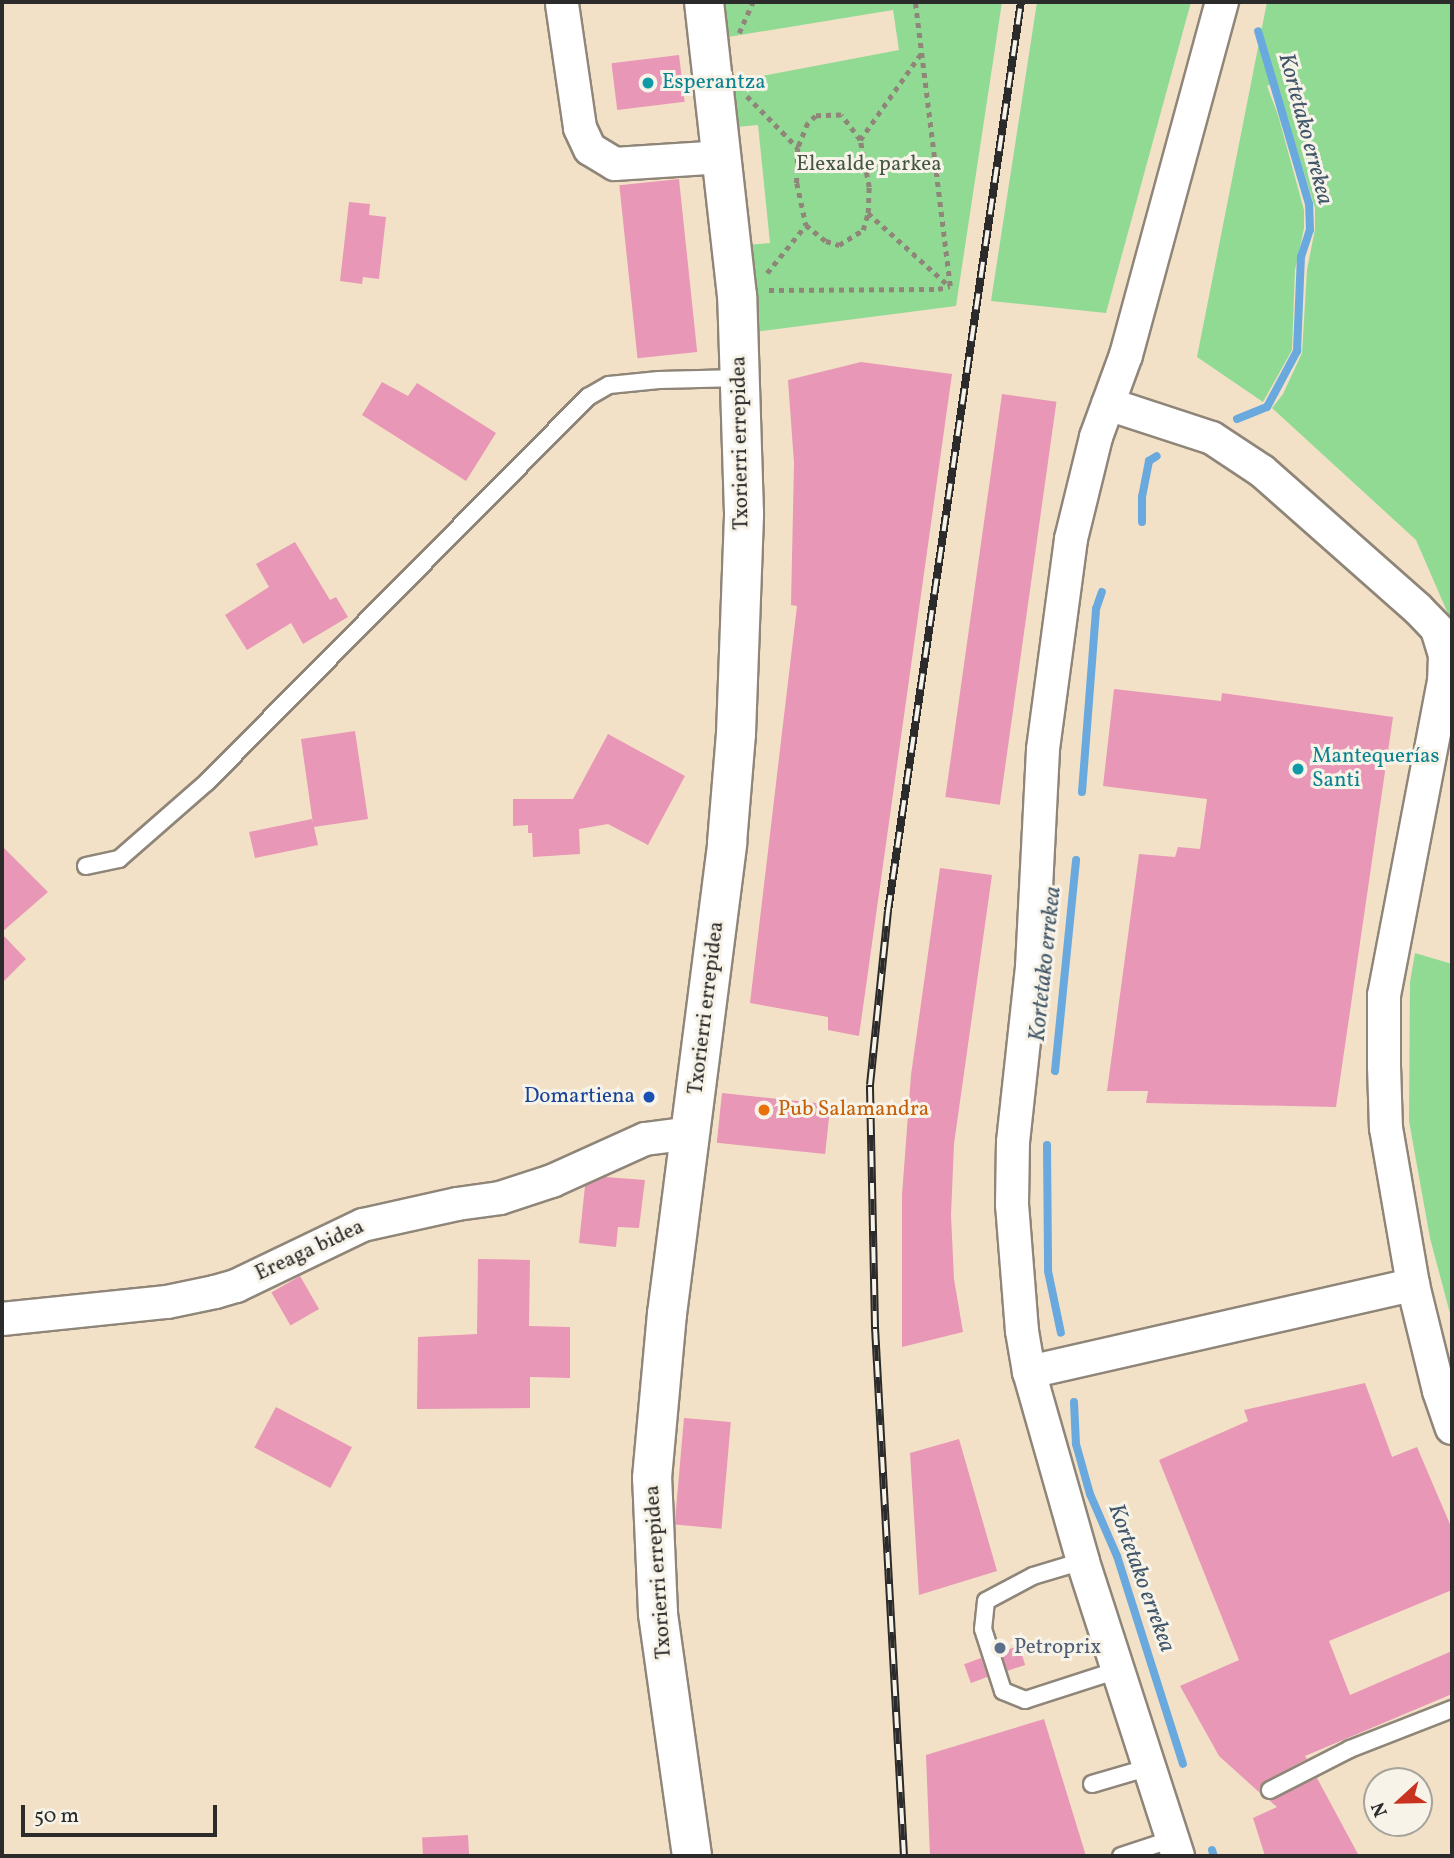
<!DOCTYPE html>
<html>
<head>
<meta charset="utf-8">
<style>
	body { margin:0 }
	#map { position:relative; width:1454px; height:1858px; overflow:hidden; background:#f3e1c7; font-family:Vollkorn,serif }
	div>[style] { position:absolute }
	[style*='--x'] { left:calc(var(--x)*1px); top:calc(var(--y)*1px); width:calc(var(--w)*1px); rotate:calc(var(--a)*1deg) }
	.green>* { inset:0; background:#91da94 }
	.stream>* { height:8px; margin:-4px; padding:0 4px; transform-origin:4px; border-radius:4px; background:#6aa9dd }
	.building>* { inset:0; background:#e897b6; transform-origin:0 0 }
	.path>* { height:4.5px; margin-top:-2.25px; transform-origin:0; background:repeating-linear-gradient(90deg,#8f8679 0 5px,transparent 0 10px) }
	.roads { filter:drop-shadow(2px 0 #8f8679) drop-shadow(-2px 0 #8f8679) drop-shadow(0 2px #8f8679) drop-shadow(0 -2px #8f8679) }
	.service>* { height:16px; margin:-8px; padding:0 8px; transform-origin:8px; border-radius:8px; background:#fff }
	.minor>* { height:32px; margin:-16px; padding:0 16px; transform-origin:16px; border-radius:16px; background:#fff }
	.tertiary>* { height:38px; margin:-19px; padding:0 19px; transform-origin:19px; border-radius:19px; background:#fff }
	.rail>* { height:8px; margin-top:-4px; transform-origin:0; background:repeating-linear-gradient(90deg,#f7f3e8 0 16px,#2b2b2b 0 32px); box-sizing:border-box; border-block:2px solid #2b2b2b }
	.dots>* { width:19px; height:19px; translate:-50% -50%; box-sizing:border-box; border:4px solid #f7f3e8; border-radius:50% }
	span { translate:-50% -50%; white-space:nowrap; text-align:center; line-height:1.15; -webkit-text-stroke:6px #f7f3e8; paint-order:stroke }
	.culture-label { font-size:21px; color:#0d838f }
	.left { translate:0 -50%; text-align:left }
	.park-label { font-size:21px; color:#445745 }
	.street-label { font-size:21px; color:#2b2b2b }
	.transit-label { font-size:21px; color:#164399 }
	.right { translate:-100% -50%; text-align:right }
	.food-label { font-size:21px; color:#c56008 }
	.service-label { font-size:21px; color:#4e5e75 }
	.water-label { font-size:23px; color:#415769; font-style:italic }
	.frame { position:absolute; inset:0; border:4px solid #2b2b2b; pointer-events:none }
	.north { position:absolute; left:1363px; top:1767px; width:70px; height:70px; box-sizing:border-box; background:#f7f3e8; border:2px solid #a5a39c; border-radius:50%; rotate:248deg; font-size:19px; font-weight:700; line-height:28px; text-align:center; color:#2b2b2b }
	.north::after { content:''; display:block; margin:auto; width:24px; height:32px; background:#c8321e; clip-path:polygon(50% 0,100% 100%,50% 72%,0 100%) }
	.scale { position:absolute; left:21px; top:1805px; width:196px; height:32px; box-sizing:border-box; border:4px solid #2b2b2b; border-top:0; padding-left:9px; font-size:21px; line-height:24px; white-space:nowrap; color:#2b2b2b; -webkit-text-stroke:5px #f7f3e8; paint-order:stroke }
</style>
</head>
<body>
<div id="map">
	<div class="green">
		<i style="clip-path:polygon(717px 2px,1002px 2px,956px 306px,755px 332px,748px 245px,770px 243px,758px 125px,736px 127px,730px 82px,899px 50px,893px 10px,722px 38px)"></i>
		<i style="clip-path:polygon(1037px 2px,1191px 2px,1106px 313px,991px 301px)"></i>
		<i style="clip-path:polygon(1267px 2px,1452px 2px,1452px 623px,1416px 540px,1272px 408px,1283px 394px,1302px 353px,1307px 270px,1315px 229px,1315px 208px,1276px 82px,1267px 86px,1278px 115px,1304px 210px,1304px 228px,1295px 270px,1292px 350px,1263px 402px,1197px 357px)"></i>
		<i style="clip-path:polygon(1415px 953px,1452px 964px,1452px 1321px,1430px 1238px,1409px 1121px,1410px 982px)"></i>
	</div>
	<div class="stream">
		<i style="--x:1237;--y:419;--w:32;--a:-22"></i>
		<i style="--x:1267;--y:407;--w:64;--a:-61.8"></i>
		<i style="--x:1297;--y:351;--w:94;--a:-87.6"></i>
		<i style="--x:1301;--y:257;--w:28;--a:-72"></i>
		<i style="--x:1310;--y:230;--w:26;--a:-92"></i>
		<i style="--x:1309;--y:204;--w:180;--a:-106.4"></i>
		<i style="--x:1142;--y:522;--w:25;--a:-90"></i>
		<i style="--x:1142;--y:497;--w:37;--a:-79"></i>
		<i style="--x:1149;--y:461;--w:9;--a:-32"></i>
		<i style="--x:1082;--y:792;--w:184;--a:-85.6"></i>
		<i style="--x:1096;--y:609;--w:18;--a:-71"></i>
		<i style="--x:1055;--y:1071;--w:212;--a:-84.3"></i>
		<i style="--x:1047;--y:1145;--w:126;--a:89.5"></i>
		<i style="--x:1048;--y:1271;--w:63;--a:78.2"></i>
		<i style="--x:1074;--y:1402;--w:42;--a:87.3"></i>
		<i style="--x:1076;--y:1444;--w:52;--a:74.4"></i>
		<i style="--x:1090;--y:1494;--w:68;--a:66.5"></i>
		<i style="--x:1117;--y:1556;--w:218;--a:72.4"></i>
		<i style="--x:1212;--y:1850;--w:6;--a:72"></i>
	</div>
	<div class="building">
		<i style="left:679px;top:55px;width:47px;height:68px;rotate:83deg"></i>
		<i style="left:679px;top:179px;width:174px;height:60px;rotate:84deg"></i>
		<i style="clip-path:polygon(349px 202px,370px 204px,369px 215px,386px 217px,379px 279px,363px 277px,362px 284px,340px 281px)"></i>
		<i style="clip-path:polygon(861px 362px,952px 374px,859px 1036px,828px 1030px,828px 1017px,750px 1003px,797px 606px,791px 605px,794px 463px,788px 380px)"></i>
		<i style="clip-path:polygon(382px 382px,408px 396px,417px 383px,496px 433px,466px 481px,362px 415px)"></i>
		<i style="left:1002px;top:394px;width:55px;height:407px;rotate:8deg"></i>
		<i style="clip-path:polygon(295px 542px,330px 600px,336px 597px,348px 617px,303px 644px,291px 623px,247px 650px,225px 615px,269px 587px,256px 564px)"></i>
		<i style="clip-path:polygon(1114px 689px,1221px 701px,1222px 693px,1393px 717px,1336px 1107px,1146px 1103px,1148px 1091px,1107px 1091px,1139px 854px,1175px 857px,1178px 847px,1200px 849px,1207px 799px,1103px 786px)"></i>
		<i style="clip-path:polygon(355px 731px,368px 819px,314px 827px,318px 845px,255px 858px,249px 832px,312px 819px,313px 824px,301px 739px)"></i>
		<i style="clip-path:polygon(608px 734px,685px 776px,648px 845px,608px 824px,579px 829px,580px 854px,533px 857px,532px 833px,528px 833px,528px 825px,513px 826px,513px 799px,573px 799px)"></i>
		<i style="clip-path:polygon(2px 846px,48px 892px,2px 932px)"></i>
		<i style="clip-path:polygon(940px 868px,992px 875px,954px 1144px,951px 1215px,954px 1279px,963px 1332px,902px 1347px,902px 1195px,911px 1075px)"></i>
		<i style="clip-path:polygon(2px 934px,26px 959px,2px 983px)"></i>
		<i style="left:722px;top:1093px;width:109px;height:50px;rotate:6deg"></i>
		<i style="clip-path:polygon(605px 1177px,645px 1180px,639px 1228px,618px 1227px,616px 1247px,579px 1243px,585px 1186px)"></i>
		<i style="clip-path:polygon(478px 1259px,530px 1260px,529px 1326px,570px 1327px,570px 1378px,530px 1377px,530px 1408px,417px 1409px,418px 1337px,477px 1334px)"></i>
		<i style="left:300px;top:1276px;width:38px;height:33px;rotate:60deg"></i>
		<i style="clip-path:polygon(1365px 1383px,1392px 1457px,1417px 1447px,1452px 1529px,1452px 1590px,1329px 1641px,1350px 1695px,1452px 1651px,1452px 1694px,1305px 1756px,1307px 1759px,1265px 1781px,1260px 1793px,1219px 1756px,1180px 1686px,1239px 1660px,1159px 1460px,1248px 1421px,1244px 1410px)"></i>
		<i style="left:276px;top:1407px;width:86px;height:46px;rotate:28deg"></i>
		<i style="left:684px;top:1418px;width:47px;height:107px;rotate:5deg"></i>
		<i style="clip-path:polygon(959px 1439px,997px 1571px,919px 1595px,910px 1453px)"></i>
		<i style="left:1019px;top:1646px;width:20px;height:19px;rotate:72deg"></i>
		<i style="left:981px;top:1658px;width:20px;height:18px;rotate:70deg"></i>
		<i style="clip-path:polygon(1044px 1719px,1086px 1856px,930px 1856px,926px 1755px)"></i>
		<i style="clip-path:polygon(1317px 1778px,1359px 1856px,1265px 1856px,1253px 1818px,1277px 1807px,1269px 1800px)"></i>
		<i style="left:468px;top:1835px;width:21px;height:46px;rotate:87deg"></i>
	</div>
	<div class="path">
		<i style="--x:739;--y:33;--w:34;--a:-66"></i>
		<i style="--x:747;--y:96;--w:73;--a:45.6"></i>
		<i style="--x:860;--y:140;--w:108;--a:-54.8"></i>
		<i style="--x:868;--y:213;--w:108;--a:42"></i>
		<i style="--x:767;--y:273;--w:62;--a:-50.9"></i>
		<i style="--x:806;--y:225;--w:26;--a:39"></i>
		<i style="--x:826;--y:241;--w:14;--a:17"></i>
		<i style="--x:839;--y:245;--w:28;--a:-32"></i>
		<i style="--x:863;--y:230;--w:18;--a:-74"></i>
		<i style="--x:868;--y:213;--w:26;--a:-88"></i>
		<i style="--x:869;--y:187;--w:48;--a:-100.8"></i>
		<i style="--x:860;--y:140;--w:31;--a:-127"></i>
		<i style="--x:841;--y:115;--w:25;--a:178"></i>
		<i style="--x:816;--y:116;--w:11;--a:139"></i>
		<i style="--x:808;--y:123;--w:27;--a:112"></i>
		<i style="--x:798;--y:148;--w:35;--a:92"></i>
		<i style="--x:797;--y:183;--w:43;--a:77.9"></i>
		<i style="--x:769;--y:290;--w:169;--a:-0.3"></i>
		<i style="--x:938;--y:289;--w:12;--a:-14"></i>
		<i style="--x:950;--y:286;--w:286;--a:-97"></i>
	</div>
	<div class="roads">
		<div class="service">
			<i style="--x:86;--y:866;--w:34;--a:-12"></i>
			<i style="--x:119;--y:859;--w:117;--a:-41.2"></i>
			<i style="--x:207;--y:782;--w:542;--a:-45.3"></i>
			<i style="--x:588;--y:397;--w:24;--a:-30"></i>
			<i style="--x:609;--y:385;--w:50;--a:-5.7"></i>
			<i style="--x:659;--y:380;--w:81;--a:-1.4"></i>
			<i style="--x:1083;--y:1561;--w:52;--a:163.3"></i>
			<i style="--x:1033;--y:1576;--w:53;--a:152"></i>
			<i style="--x:986;--y:1601;--w:28;--a:96"></i>
			<i style="--x:983;--y:1629;--w:65;--a:72.1"></i>
			<i style="--x:1003;--y:1691;--w:24;--a:22"></i>
			<i style="--x:1025;--y:1700;--w:98;--a:-17.9"></i>
			<i style="--x:1092;--y:1784;--w:60;--a:-16.3"></i>
			<i style="--x:1270;--y:1790;--w:90;--a:-27.1"></i>
			<i style="--x:1350;--y:1749;--w:110;--a:-21.4"></i>
			<i style="--x:1121;--y:1856;--w:55;--a:-18.1"></i>
		</div>
		<div class="minor">
			<i style="--x:562;--y:4;--w:125;--a:81.7"></i>
			<i style="--x:580;--y:128;--w:23;--a:65"></i>
			<i style="--x:590;--y:149;--w:29;--a:31"></i>
			<i style="--x:615;--y:164;--w:108;--a:-3.7"></i>
			<i style="--x:1108;--y:404;--w:109;--a:18.1"></i>
			<i style="--x:1212;--y:438;--w:60;--a:33.4"></i>
			<i style="--x:1262;--y:471;--w:208;--a:41.5"></i>
			<i style="--x:1418;--y:609;--w:28;--a:46"></i>
			<i style="--x:1437;--y:629;--w:27;--a:73"></i>
			<i style="--x:1445;--y:655;--w:26;--a:92"></i>
			<i style="--x:1444;--y:681;--w:320;--a:100.8"></i>
			<i style="--x:1384;--y:995;--w:71;--a:90"></i>
			<i style="--x:1384;--y:1066;--w:62;--a:88.2"></i>
			<i style="--x:1386;--y:1128;--w:159;--a:80.2"></i>
			<i style="--x:1413;--y:1285;--w:109;--a:76.2"></i>
			<i style="--x:1439;--y:1391;--w:39;--a:71"></i>
			<i style="--x:2;--y:1319;--w:166;--a:-5.9"></i>
			<i style="--x:167;--y:1302;--w:49;--a:-11.8"></i>
			<i style="--x:215;--y:1292;--w:22;--a:-16"></i>
			<i style="--x:236;--y:1286;--w:141;--a:-25.7"></i>
			<i style="--x:363;--y:1225;--w:96;--a:-12.6"></i>
			<i style="--x:457;--y:1204;--w:43;--a:-7.9"></i>
			<i style="--x:500;--y:1198;--w:55;--a:-18.1"></i>
			<i style="--x:552;--y:1181;--w:102;--a:-24.3"></i>
			<i style="--x:645;--y:1139;--w:46;--a:-7.4"></i>
			<i style="--x:1029;--y:1372;--w:394;--a:-12.8"></i>
			<i style="--x:1178;--y:1856;--w:310;--a:-107.9"></i>
			<i style="--x:1083;--y:1561;--w:197;--a:-105.9"></i>
			<i style="--x:1029;--y:1372;--w:42;--a:-99.7"></i>
			<i style="--x:1022;--y:1331;--w:126;--a:-94.5"></i>
			<i style="--x:1012;--y:1205;--w:63;--a:-89.1"></i>
			<i style="--x:1013;--y:1142;--w:176;--a:-83.8"></i>
			<i style="--x:1032;--y:967;--w:218;--a:-87.1"></i>
			<i style="--x:1043;--y:749;--w:212;--a:-82.4"></i>
			<i style="--x:1071;--y:539;--w:105;--a:-76.2"></i>
			<i style="--x:1096;--y:437;--w:87;--a:-69.9"></i>
			<i style="--x:1126;--y:355;--w:366;--a:-74.8"></i>
		</div>
		<div class="tertiary">
			<i style="--x:692;--y:1856;--w:245;--a:-98"></i>
			<i style="--x:658;--y:1613;--w:135;--a:-92.5"></i>
			<i style="--x:652;--y:1478;--w:165;--a:-84.8"></i>
			<i style="--x:667;--y:1314;--w:475;--a:-82.7"></i>
			<i style="--x:727;--y:843;--w:109;--a:-85.3"></i>
			<i style="--x:736;--y:734;--w:221;--a:-87.9"></i>
			<i style="--x:744;--y:513;--w:217;--a:-91.8"></i>
			<i style="--x:737;--y:296;--w:296;--a:-96.4"></i>
		</div>
	</div>
	<div class="rail">
		<i style="--x:904;--y:1856;--w:530;--a:-93.14"></i>
		<i style="--x:875;--y:1327;--w:242;--a:-91.2"></i>
		<i style="--x:870;--y:1085;--w:175;--a:-84.1"></i>
		<i style="--x:888;--y:911;--w:919;--a:-81.68"></i>
	</div>
	<div class="dots">
		<i style="left:648px;top:83px;background:#0f9aa8"></i>
		<i style="left:1298px;top:769px;background:#0f9aa8"></i>
		<i style="left:649px;top:1097px;background:#1a4fb4"></i>
		<i style="left:764px;top:1110px;background:#e8710a"></i>
		<i style="left:1000px;top:1648px;background:#5c6f8a"></i>
	</div>
	<div class="culture-label">
		<span class="left" style="left:662px;top:83px">Esperantza</span>
		<span class="left" style="left:1312px;top:769px">Mantequerías<br>Santi</span>
	</div>
	<div class="park-label">
		<span style="left:869px;top:165px">Elexalde parkea</span>
	</div>
	<div class="street-label">
		<span style="left:741px;top:443px;rotate:-91deg">Txorierri errepidea</span>
		<span style="left:707px;top:1008px;rotate:-83deg">Txorierri errepidea</span>
		<span style="left:310px;top:1251px;rotate:-25deg">Ereaga bidea</span>
		<span style="left:659px;top:1572px;rotate:-94deg">Txorierri errepidea</span>
	</div>
	<div class="transit-label">
		<span class="right" style="left:635px;top:1097px">Domartiena</span>
	</div>
	<div class="food-label">
		<span class="left" style="left:778px;top:1110px">Pub Salamandra</span>
	</div>
	<div class="service-label">
		<span class="left" style="left:1014px;top:1648px">Petroprix</span>
	</div>
	<div class="water-label">
		<span style="left:1305px;top:129px;rotate:75deg">Kortetako errekea</span>
		<span style="left:1046px;top:964px;rotate:-84deg">Kortetako errekea</span>
		<span style="left:1141px;top:1578px;rotate:70deg">Kortetako errekea</span>
	</div>
	<div class="frame"></div>
	<div class="north">N</div>
	<div class="scale">50 m</div>
</div>
</body>
</html>
